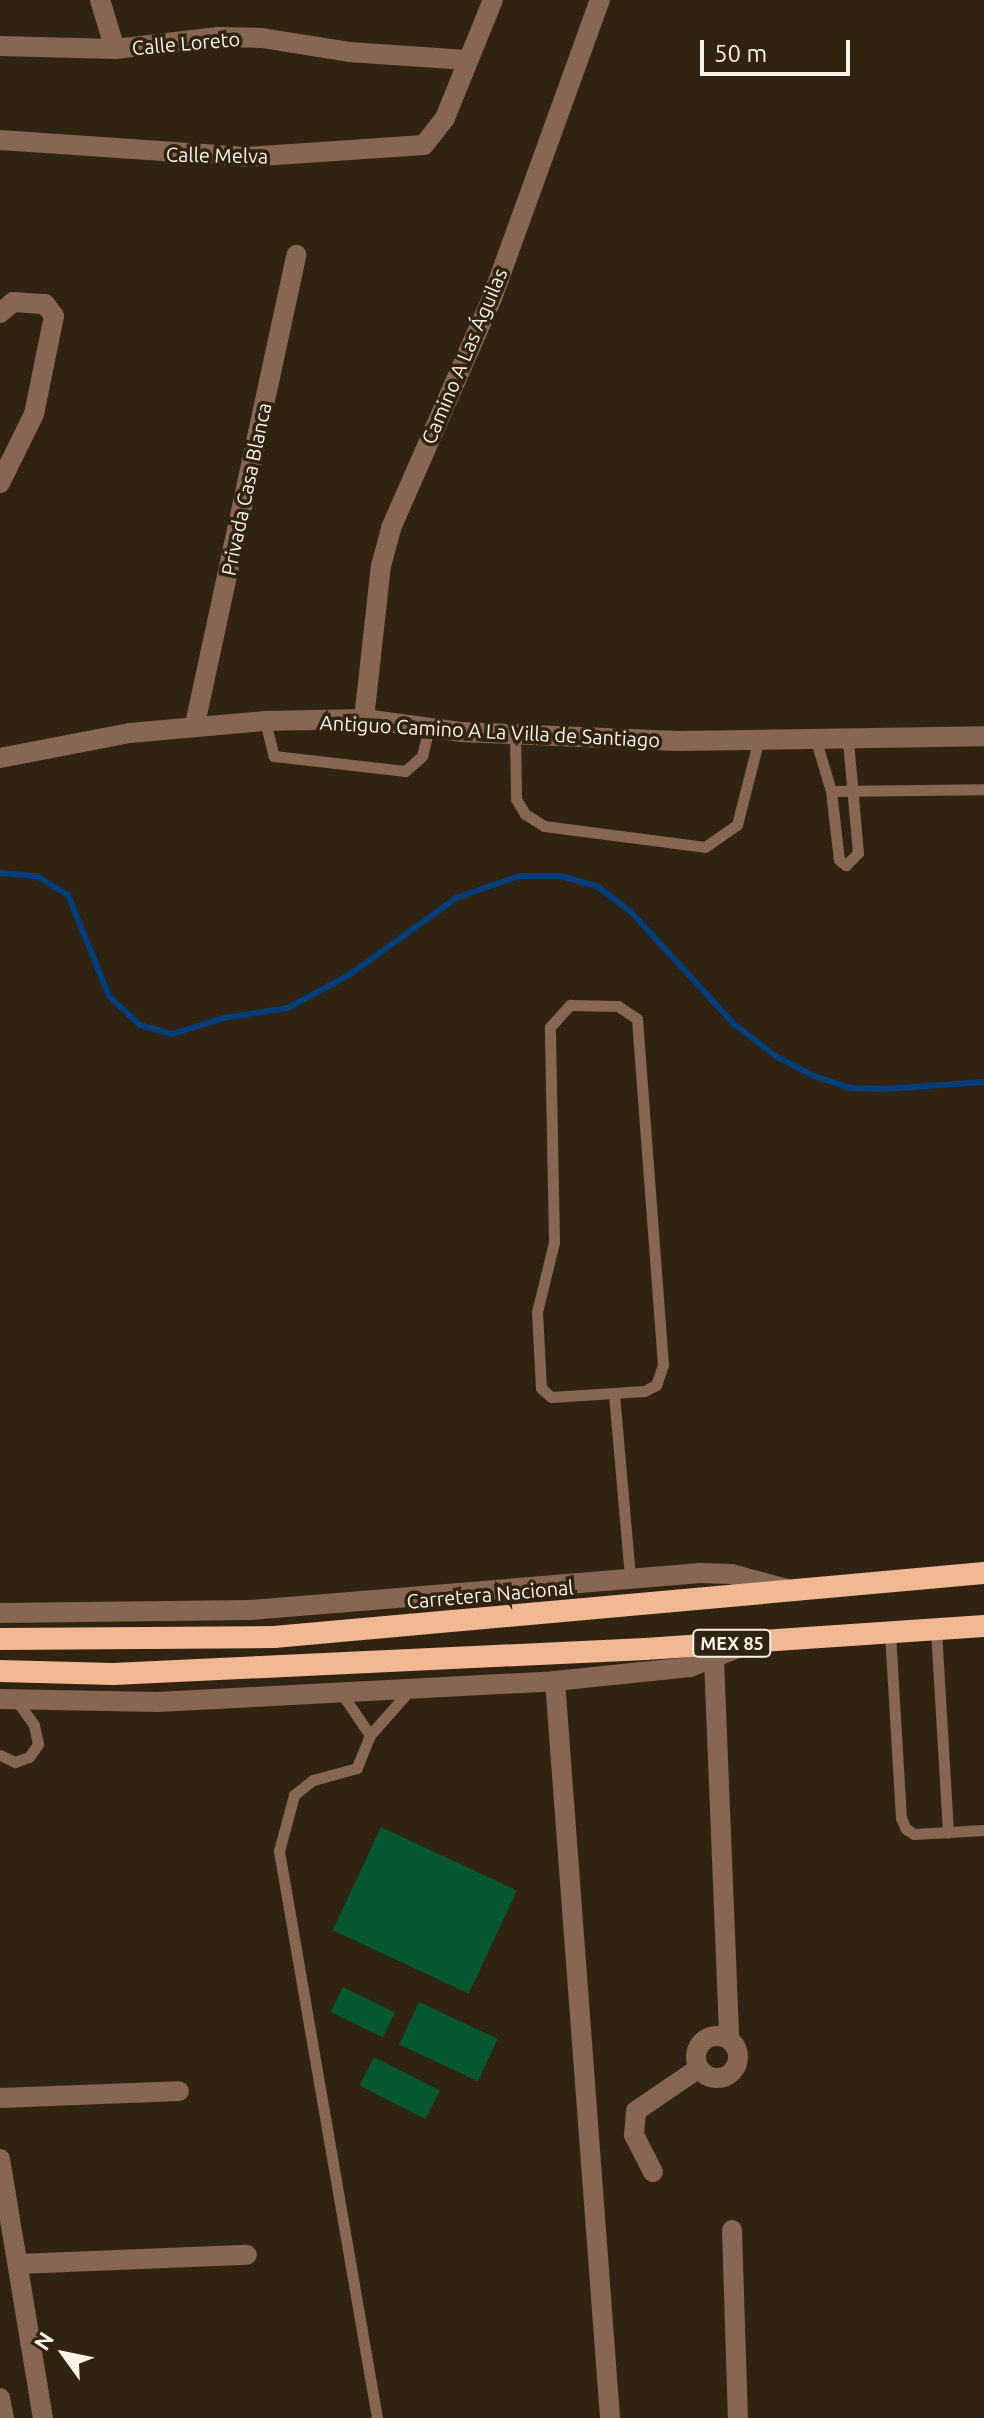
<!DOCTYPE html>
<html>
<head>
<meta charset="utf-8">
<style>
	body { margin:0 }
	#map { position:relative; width:984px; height:2418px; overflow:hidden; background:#302312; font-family:Ubuntu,sans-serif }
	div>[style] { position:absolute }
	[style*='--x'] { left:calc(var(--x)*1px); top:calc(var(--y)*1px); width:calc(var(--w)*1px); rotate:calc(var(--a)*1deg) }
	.green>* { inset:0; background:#05572f; transform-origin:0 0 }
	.stream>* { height:6px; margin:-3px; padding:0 3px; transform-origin:3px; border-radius:3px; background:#013d78 }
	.service>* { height:11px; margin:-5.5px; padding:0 5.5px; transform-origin:5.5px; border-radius:5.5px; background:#876753 }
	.minor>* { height:20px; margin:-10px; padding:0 10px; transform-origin:10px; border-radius:10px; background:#876753 }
	.minor>.ring { margin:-10px; padding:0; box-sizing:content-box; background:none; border:20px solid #876753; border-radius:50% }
	.tertiary>* { height:20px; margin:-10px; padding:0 10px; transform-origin:10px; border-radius:10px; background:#876753 }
	.trunk>* { height:22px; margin:-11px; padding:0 11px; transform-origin:11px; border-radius:11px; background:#f2b894 }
	span { translate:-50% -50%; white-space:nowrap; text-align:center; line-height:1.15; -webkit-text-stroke:7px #302312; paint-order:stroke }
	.shield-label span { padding:2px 6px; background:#302312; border:2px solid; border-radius:6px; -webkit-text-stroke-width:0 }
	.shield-label { font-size:18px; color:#fbf2e7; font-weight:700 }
	.street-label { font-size:20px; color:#fbf2e7 }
	.north { position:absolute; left:24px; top:2314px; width:80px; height:80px; -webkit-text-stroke:6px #302312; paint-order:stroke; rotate:303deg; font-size:22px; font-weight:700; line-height:32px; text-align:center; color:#fbf2e7 }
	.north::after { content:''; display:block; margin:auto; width:28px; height:36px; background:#fbf2e7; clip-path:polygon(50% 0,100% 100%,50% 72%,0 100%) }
	.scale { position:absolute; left:700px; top:40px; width:150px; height:36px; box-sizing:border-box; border:4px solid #fbf2e7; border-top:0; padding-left:10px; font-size:24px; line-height:28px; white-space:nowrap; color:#fbf2e7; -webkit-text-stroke:6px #302312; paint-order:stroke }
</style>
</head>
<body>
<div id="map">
	<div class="green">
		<i style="left:381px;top:1827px;width:150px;height:114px;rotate:25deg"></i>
		<i style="left:343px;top:1987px;width:58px;height:28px;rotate:26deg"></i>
		<i style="left:419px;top:2002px;width:87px;height:47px;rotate:25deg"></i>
		<i style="left:374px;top:2057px;width:74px;height:32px;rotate:27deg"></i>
	</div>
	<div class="stream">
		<i style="--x:0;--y:873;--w:37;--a:5"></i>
		<i style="--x:37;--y:876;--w:36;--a:32"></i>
		<i style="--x:68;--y:895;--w:109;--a:67.9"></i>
		<i style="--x:109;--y:996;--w:42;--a:43.1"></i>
		<i style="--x:140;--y:1025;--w:33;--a:16"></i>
		<i style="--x:172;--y:1034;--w:54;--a:-17.1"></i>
		<i style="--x:224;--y:1018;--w:65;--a:-8.9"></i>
		<i style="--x:288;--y:1008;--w:69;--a:-28.4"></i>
		<i style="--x:349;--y:975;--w:132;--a:-35.7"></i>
		<i style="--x:456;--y:898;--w:67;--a:-19.2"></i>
		<i style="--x:519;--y:876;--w:42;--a:0"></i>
		<i style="--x:561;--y:876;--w:37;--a:16"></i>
		<i style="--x:597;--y:886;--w:43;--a:37.4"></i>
		<i style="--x:631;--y:912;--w:152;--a:47.4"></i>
		<i style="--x:734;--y:1024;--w:54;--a:37.5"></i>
		<i style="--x:777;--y:1057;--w:42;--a:27.2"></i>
		<i style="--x:814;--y:1076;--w:40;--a:18"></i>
		<i style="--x:852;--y:1088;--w:32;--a:2"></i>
		<i style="--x:884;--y:1089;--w:100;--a:-4"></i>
	</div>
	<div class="service">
		<i style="--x:265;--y:721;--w:36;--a:76"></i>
		<i style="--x:274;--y:756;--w:132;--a:6.5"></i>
		<i style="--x:405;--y:771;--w:23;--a:-41"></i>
		<i style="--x:422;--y:756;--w:30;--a:-76"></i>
		<i style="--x:515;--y:734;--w:65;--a:89.1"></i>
		<i style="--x:516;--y:799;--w:17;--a:59"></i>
		<i style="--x:525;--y:814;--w:22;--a:32"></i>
		<i style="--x:544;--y:826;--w:162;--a:7.4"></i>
		<i style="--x:705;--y:847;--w:39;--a:-35"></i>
		<i style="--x:737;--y:825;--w:86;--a:-75.8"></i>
		<i style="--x:816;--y:741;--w:52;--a:73.3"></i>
		<i style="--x:831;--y:791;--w:69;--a:83.4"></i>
		<i style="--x:839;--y:860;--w:9;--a:36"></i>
		<i style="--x:846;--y:865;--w:17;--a:-45"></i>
		<i style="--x:858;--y:853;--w:113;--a:-95.1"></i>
		<i style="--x:831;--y:791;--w:153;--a:-0.7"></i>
		<i style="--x:570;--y:1005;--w:48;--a:1.2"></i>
		<i style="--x:618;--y:1006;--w:23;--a:34"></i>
		<i style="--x:637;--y:1019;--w:347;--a:85.7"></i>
		<i style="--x:663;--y:1365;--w:21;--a:109"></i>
		<i style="--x:656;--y:1385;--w:13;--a:153"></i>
		<i style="--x:644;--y:1391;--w:93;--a:176.3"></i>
		<i style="--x:551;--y:1397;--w:13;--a:-138"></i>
		<i style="--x:541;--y:1388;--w:76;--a:-93"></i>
		<i style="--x:537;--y:1312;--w:72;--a:-76.3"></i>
		<i style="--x:554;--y:1242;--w:215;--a:-91.1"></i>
		<i style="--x:550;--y:1027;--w:30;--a:-48"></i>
		<i style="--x:614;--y:1394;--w:184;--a:85"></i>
		<i style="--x:936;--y:1630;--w:203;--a:86.6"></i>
		<i style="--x:890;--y:1633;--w:185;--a:86.6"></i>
		<i style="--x:901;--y:1818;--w:12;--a:66"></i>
		<i style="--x:906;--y:1829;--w:9;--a:32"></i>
		<i style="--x:914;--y:1834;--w:70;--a:-3.3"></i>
		<i style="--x:342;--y:1694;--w:50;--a:55.7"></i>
		<i style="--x:370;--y:1735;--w:62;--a:-48.3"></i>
		<i style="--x:370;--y:1735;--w:35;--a:112"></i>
		<i style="--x:357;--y:1768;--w:46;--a:164.7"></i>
		<i style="--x:313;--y:1780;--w:24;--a:142"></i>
		<i style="--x:294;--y:1795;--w:58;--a:105"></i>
		<i style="--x:279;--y:1851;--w:575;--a:80.19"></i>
		<i style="--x:0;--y:1755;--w:17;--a:25"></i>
		<i style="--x:15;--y:1762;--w:15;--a:-20"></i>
		<i style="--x:29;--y:1757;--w:16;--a:-55"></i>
		<i style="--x:38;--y:1744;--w:19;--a:-102"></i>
		<i style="--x:34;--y:1725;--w:32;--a:-125"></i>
	</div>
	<div class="minor">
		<i style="--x:100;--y:0;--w:51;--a:73"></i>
		<i style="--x:0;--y:46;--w:115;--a:1.5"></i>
		<i style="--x:115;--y:49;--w:104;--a:-6.6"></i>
		<i style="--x:218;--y:37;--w:44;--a:1.3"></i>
		<i style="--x:262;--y:38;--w:88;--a:9.1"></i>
		<i style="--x:349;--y:52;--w:118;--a:3.9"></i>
		<i style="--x:0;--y:140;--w:248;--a:3.9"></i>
		<i style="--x:247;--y:157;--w:177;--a:-3.9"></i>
		<i style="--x:424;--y:145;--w:34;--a:-52"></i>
		<i style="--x:445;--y:118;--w:127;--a:-67.9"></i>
		<i style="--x:0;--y:313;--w:17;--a:-40"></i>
		<i style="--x:13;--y:302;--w:32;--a:4"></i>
		<i style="--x:45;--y:304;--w:15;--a:53"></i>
		<i style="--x:54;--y:316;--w:100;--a:101.5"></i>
		<i style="--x:34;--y:414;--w:77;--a:116.2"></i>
		<i style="--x:364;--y:719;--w:154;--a:-83.7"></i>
		<i style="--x:381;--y:566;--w:39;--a:-75"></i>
		<i style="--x:391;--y:528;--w:251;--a:-66.3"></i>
		<i style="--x:492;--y:298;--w:317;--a:-70.1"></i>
		<i style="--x:195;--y:724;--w:480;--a:-77.8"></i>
		<i style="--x:714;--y:1660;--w:379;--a:87.7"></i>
		<i style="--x:555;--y:1681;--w:739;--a:85.73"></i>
		<i class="ring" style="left:696px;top:2036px;width:22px;height:22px"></i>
		<i style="--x:0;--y:2098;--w:179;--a:-2.2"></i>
		<i style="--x:0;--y:2159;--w:263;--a:80.6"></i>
		<i style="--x:653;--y:2172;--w:42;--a:-117.2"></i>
		<i style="--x:634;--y:2135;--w:24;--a:-85"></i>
		<i style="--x:636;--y:2111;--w:76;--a:-34.3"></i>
		<i style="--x:732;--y:2230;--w:188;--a:88.2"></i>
		<i style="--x:18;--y:2264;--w:229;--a:-2.3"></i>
		<i style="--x:0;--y:2398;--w:20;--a:79"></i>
	</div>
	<div class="tertiary">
		<i style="--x:0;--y:758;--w:132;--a:-10.9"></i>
		<i style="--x:130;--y:733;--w:136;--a:-5.1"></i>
		<i style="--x:265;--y:721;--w:99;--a:-1.2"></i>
		<i style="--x:364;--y:719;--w:99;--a:7.6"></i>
		<i style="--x:462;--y:732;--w:217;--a:2.4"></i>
		<i style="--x:679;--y:741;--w:305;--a:-0.9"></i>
		<i style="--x:0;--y:1613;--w:251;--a:-0.7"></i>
		<i style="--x:251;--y:1610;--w:451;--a:-4.7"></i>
		<i style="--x:700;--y:1573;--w:31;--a:2"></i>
		<i style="--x:731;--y:1574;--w:58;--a:15"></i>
		<i style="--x:0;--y:1699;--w:158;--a:1.1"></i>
		<i style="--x:158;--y:1702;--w:398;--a:-3"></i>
		<i style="--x:555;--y:1681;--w:136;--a:-5.9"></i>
		<i style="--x:690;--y:1667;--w:65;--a:-21.8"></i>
	</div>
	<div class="trunk">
		<i style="--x:0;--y:1639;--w:274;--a:-0.4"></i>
		<i style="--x:274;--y:1637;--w:713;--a:-5.15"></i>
		<i style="--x:0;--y:1671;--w:113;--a:1.5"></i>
		<i style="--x:113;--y:1674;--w:533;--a:-2.69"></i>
		<i style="--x:645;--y:1649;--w:340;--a:-3.9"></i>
	</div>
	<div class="shield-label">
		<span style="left:732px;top:1643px">MEX 85</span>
	</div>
	<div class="street-label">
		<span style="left:186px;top:43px;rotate:-5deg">Calle Loreto</span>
		<span style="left:217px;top:155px;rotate:1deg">Calle Melva</span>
		<span style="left:464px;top:356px;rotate:-67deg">Camino A Las Águilas</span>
		<span style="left:246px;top:489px;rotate:-78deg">Privada Casa Blanca</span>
		<span style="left:490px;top:731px;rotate:3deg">Antiguo Camino A La Villa de Santiago</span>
		<span style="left:490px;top:1594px;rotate:-5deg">Carretera Nacional</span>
	</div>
	<div class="north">N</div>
	<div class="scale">50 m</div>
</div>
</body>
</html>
